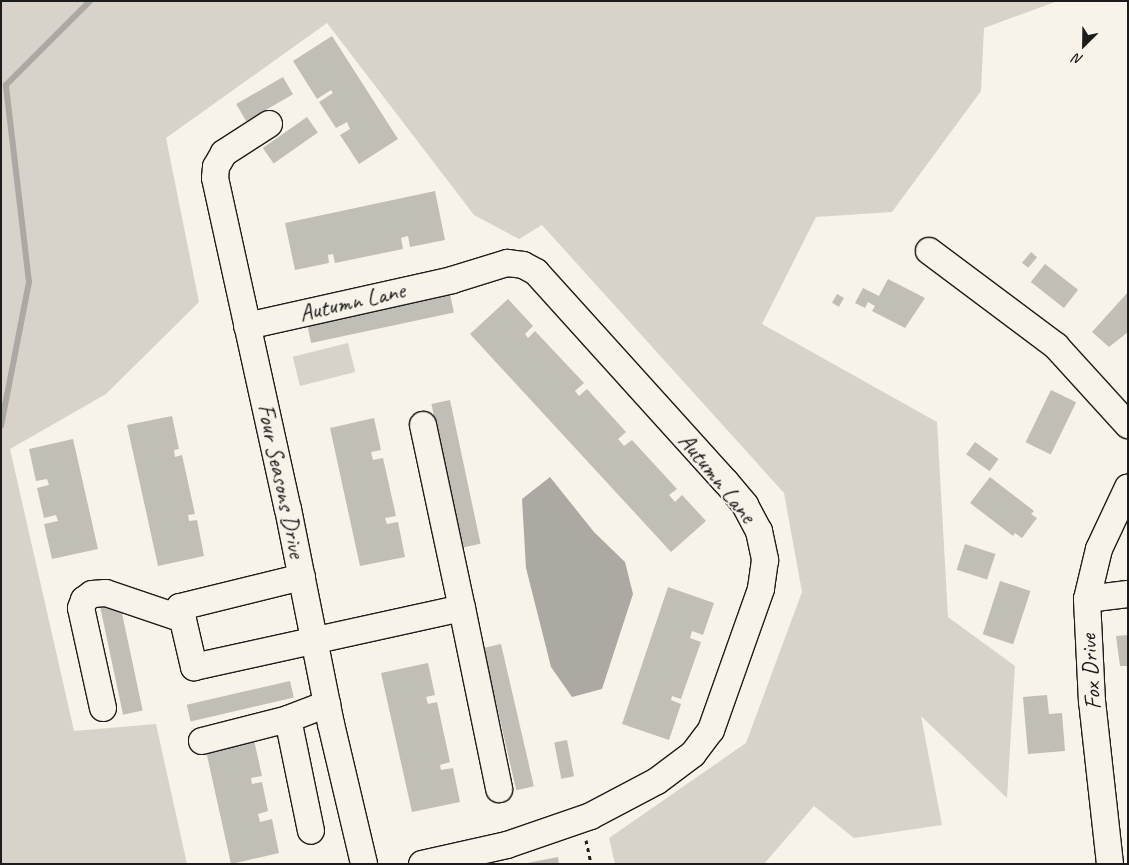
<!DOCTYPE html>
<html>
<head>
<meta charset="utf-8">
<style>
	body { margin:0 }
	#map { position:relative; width:1129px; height:865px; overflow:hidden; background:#f7f3e8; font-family:Caveat,sans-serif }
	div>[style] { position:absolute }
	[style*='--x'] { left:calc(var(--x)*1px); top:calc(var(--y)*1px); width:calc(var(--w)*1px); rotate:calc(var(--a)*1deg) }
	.green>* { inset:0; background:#d7d3cb; transform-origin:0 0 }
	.water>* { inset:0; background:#aca9a2 }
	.stream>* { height:6px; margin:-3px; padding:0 3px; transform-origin:3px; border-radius:3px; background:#aca9a2 }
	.building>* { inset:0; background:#c0beb5; transform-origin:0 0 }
	.path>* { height:3px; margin-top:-1.5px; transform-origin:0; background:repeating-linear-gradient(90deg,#1c1c1c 0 4px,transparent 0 8px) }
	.roads { filter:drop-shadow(1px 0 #1c1c1c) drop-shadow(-1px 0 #1c1c1c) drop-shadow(0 1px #1c1c1c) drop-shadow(0 -1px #1c1c1c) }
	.minor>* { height:26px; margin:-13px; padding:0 13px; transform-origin:13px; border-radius:13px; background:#f7f3e8 }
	span { translate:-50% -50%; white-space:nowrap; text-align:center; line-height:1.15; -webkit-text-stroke:4px #f7f3e8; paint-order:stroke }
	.street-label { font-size:24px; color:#1c1c1c }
	.frame { position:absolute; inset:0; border:2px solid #1c1c1c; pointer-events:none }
	.north { position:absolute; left:1059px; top:20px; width:50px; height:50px; -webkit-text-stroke:4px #f7f3e8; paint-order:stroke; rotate:203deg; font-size:14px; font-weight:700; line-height:20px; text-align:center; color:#1c1c1c }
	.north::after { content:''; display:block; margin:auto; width:18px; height:22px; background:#1c1c1c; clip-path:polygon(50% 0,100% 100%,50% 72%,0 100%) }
</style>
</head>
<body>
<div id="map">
	<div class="green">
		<i style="clip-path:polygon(1px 1px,1058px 1px,984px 28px,981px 91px,892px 212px,816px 217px,762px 324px,937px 422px,948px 617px,1015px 666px,1007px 798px,921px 716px,942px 825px,854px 838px,814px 806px,764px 864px,615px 864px,609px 838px,746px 743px,802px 592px,784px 493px,542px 225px,519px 239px,474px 215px,327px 23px,166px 138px,199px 302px,106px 394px,10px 449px,74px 731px,156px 724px,187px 864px,1px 864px)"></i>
		<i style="left:348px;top:343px;width:30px;height:57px;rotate:76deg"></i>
	</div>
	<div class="water">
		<i style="clip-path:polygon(550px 477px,594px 532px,625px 562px,633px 594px,602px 689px,572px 697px,551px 667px,526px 568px,522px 499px)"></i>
	</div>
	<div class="stream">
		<i style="--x:1;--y:426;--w:147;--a:-79"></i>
		<i style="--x:29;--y:282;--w:198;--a:-96.7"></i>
		<i style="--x:6;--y:85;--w:119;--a:-45"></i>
	</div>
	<div class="building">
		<i style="clip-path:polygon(332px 36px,398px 139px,359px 164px,340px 135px,350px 129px,347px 122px,336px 128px,319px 102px,333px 93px,331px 90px,317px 99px,293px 61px)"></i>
		<i style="left:283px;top:77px;width:20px;height:54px;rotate:60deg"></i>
		<i style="left:307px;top:117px;width:19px;height:54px;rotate:55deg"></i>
		<i style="clip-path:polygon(435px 191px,445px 240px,410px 247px,408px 236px,401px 238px,403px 249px,335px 263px,333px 254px,328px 255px,329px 263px,295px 270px,285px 223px)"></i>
		<i style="left:1031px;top:252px;width:8px;height:14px;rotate:40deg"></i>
		<i style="left:1045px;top:264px;width:42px;height:23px;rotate:38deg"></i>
		<i style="clip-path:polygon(888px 279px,925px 298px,905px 328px,872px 311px,875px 306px,868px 302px,865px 308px,855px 303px,863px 288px,879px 296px)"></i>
		<i style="clip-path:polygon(1128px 292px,1128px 332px,1109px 347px,1092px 332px)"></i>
		<i style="left:450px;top:294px;width:19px;height:146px;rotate:78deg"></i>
		<i style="left:837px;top:294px;width:8px;height:10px;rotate:30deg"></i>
		<i style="clip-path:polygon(508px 299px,533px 326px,525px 334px,528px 338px,535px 331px,584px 383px,575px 391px,579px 396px,587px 389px,626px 432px,618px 439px,624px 446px,632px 440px,677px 489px,669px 495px,675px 502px,682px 495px,706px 521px,671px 552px,470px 334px)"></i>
		<i style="left:1051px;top:390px;width:28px;height:58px;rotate:26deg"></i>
		<i style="left:450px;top:400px;width:147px;height:19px;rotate:78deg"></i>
		<i style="clip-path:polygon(172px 416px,179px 449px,174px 450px,175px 457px,182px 455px,195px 514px,188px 515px,189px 521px,197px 520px,204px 556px,158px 566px,127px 425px)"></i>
		<i style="clip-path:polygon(374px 418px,381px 450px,371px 452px,373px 460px,383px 458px,396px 516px,385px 518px,387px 524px,398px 522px,405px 557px,360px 566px,330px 428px)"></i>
		<i style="clip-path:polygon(73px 439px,98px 549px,52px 559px,44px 524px,58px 521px,56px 515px,44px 518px,37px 488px,49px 485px,47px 479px,36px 481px,29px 449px)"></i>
		<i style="left:975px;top:442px;width:29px;height:15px;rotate:36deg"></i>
		<i style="clip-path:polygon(990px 477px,1034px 511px,1031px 514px,1037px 518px,1022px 538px,1015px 533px,1013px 536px,970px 503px)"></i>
		<i style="left:965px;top:544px;width:32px;height:27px;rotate:18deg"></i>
		<i style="left:1000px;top:581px;width:32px;height:56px;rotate:18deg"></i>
		<i style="clip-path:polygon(668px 587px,714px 603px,703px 635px,692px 631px,690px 638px,701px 642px,681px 699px,672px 696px,671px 700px,681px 704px,669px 740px,622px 724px)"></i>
		<i style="left:120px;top:604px;width:109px;height:20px;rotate:78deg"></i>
		<i style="clip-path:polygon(1128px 635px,1128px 666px,1120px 666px,1116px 636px)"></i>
		<i style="left:501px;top:644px;width:146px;height:18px;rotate:77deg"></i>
		<i style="clip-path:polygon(428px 663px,435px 695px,426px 697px,428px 704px,437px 702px,450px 762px,440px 765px,441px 770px,453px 768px,460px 802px,412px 812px,381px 673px)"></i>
		<i style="left:290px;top:681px;width:17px;height:106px;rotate:77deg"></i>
		<i style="clip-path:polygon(1047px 695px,1049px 714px,1062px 713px,1065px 751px,1028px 754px,1023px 697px)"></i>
		<i style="clip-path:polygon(254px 740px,262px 776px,251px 778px,252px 784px,262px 782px,268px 811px,258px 814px,260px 822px,272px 819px,279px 853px,231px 864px,206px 751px)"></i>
		<i style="left:567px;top:740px;width:37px;height:13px;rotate:79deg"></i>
		<i style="clip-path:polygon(558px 857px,559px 864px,527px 864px,527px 863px)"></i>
	</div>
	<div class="path">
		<i style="--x:586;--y:840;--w:25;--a:78"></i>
	</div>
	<div class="roads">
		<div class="minor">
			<i style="--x:269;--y:124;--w:54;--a:147.2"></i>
			<i style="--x:224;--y:153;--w:16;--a:120"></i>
			<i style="--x:216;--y:167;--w:11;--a:95"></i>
			<i style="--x:215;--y:178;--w:339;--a:77.6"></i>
			<i style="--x:288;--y:509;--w:219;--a:78.7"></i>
			<i style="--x:331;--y:724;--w:144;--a:76.7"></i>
			<i style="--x:929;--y:251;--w:159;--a:36.8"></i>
			<i style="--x:1056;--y:346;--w:107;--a:47.7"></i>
			<i style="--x:247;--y:326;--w:210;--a:-12.6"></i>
			<i style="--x:452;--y:280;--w:58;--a:-17.2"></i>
			<i style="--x:507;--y:263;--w:16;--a:7"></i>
			<i style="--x:523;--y:265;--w:15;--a:28"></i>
			<i style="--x:536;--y:272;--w:283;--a:47.9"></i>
			<i style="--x:726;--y:482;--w:30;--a:50"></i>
			<i style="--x:745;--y:505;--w:30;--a:62"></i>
			<i style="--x:759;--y:531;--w:30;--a:78"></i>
			<i style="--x:765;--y:560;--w:29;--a:98"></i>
			<i style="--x:761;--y:589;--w:150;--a:109.5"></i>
			<i style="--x:711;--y:730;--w:30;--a:127"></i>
			<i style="--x:693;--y:754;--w:45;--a:143.1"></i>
			<i style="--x:657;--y:781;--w:75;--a:152.1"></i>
			<i style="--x:591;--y:816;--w:89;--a:161"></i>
			<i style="--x:507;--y:845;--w:87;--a:167.4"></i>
			<i style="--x:423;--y:425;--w:187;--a:78"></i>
			<i style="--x:302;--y:577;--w:126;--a:166.2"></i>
			<i style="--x:180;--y:607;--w:62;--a:76.9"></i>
			<i style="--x:194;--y:667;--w:274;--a:-12.4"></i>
			<i style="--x:462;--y:608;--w:185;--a:78.4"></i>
			<i style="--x:1087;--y:599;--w:41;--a:-7"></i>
			<i style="--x:103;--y:708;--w:102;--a:-102.4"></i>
			<i style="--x:81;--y:608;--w:9;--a:-69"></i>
			<i style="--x:84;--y:600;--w:10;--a:-37"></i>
			<i style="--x:92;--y:594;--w:14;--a:-4"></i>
			<i style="--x:106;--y:593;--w:81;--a:18.7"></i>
			<i style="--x:288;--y:719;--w:114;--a:78.4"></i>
			<i style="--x:202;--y:741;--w:89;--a:-14.3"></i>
			<i style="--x:288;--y:719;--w:42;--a:-21"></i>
			<i style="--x:1110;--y:864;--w:163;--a:-96.3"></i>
			<i style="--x:1092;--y:702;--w:103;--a:-92.8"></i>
			<i style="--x:1087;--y:599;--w:51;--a:-76.5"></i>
			<i style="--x:1099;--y:549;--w:68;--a:-64.9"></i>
		</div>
	</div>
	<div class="street-label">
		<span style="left:352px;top:302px;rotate:-13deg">Autumn Lane</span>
		<span style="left:717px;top:478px;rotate:51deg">Autumn Lane</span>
		<span style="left:281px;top:481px;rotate:78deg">Four Seasons Drive</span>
		<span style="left:1091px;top:672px;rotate:-94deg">Fox Drive</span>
	</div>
	<div class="frame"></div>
	<div class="north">N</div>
</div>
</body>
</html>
